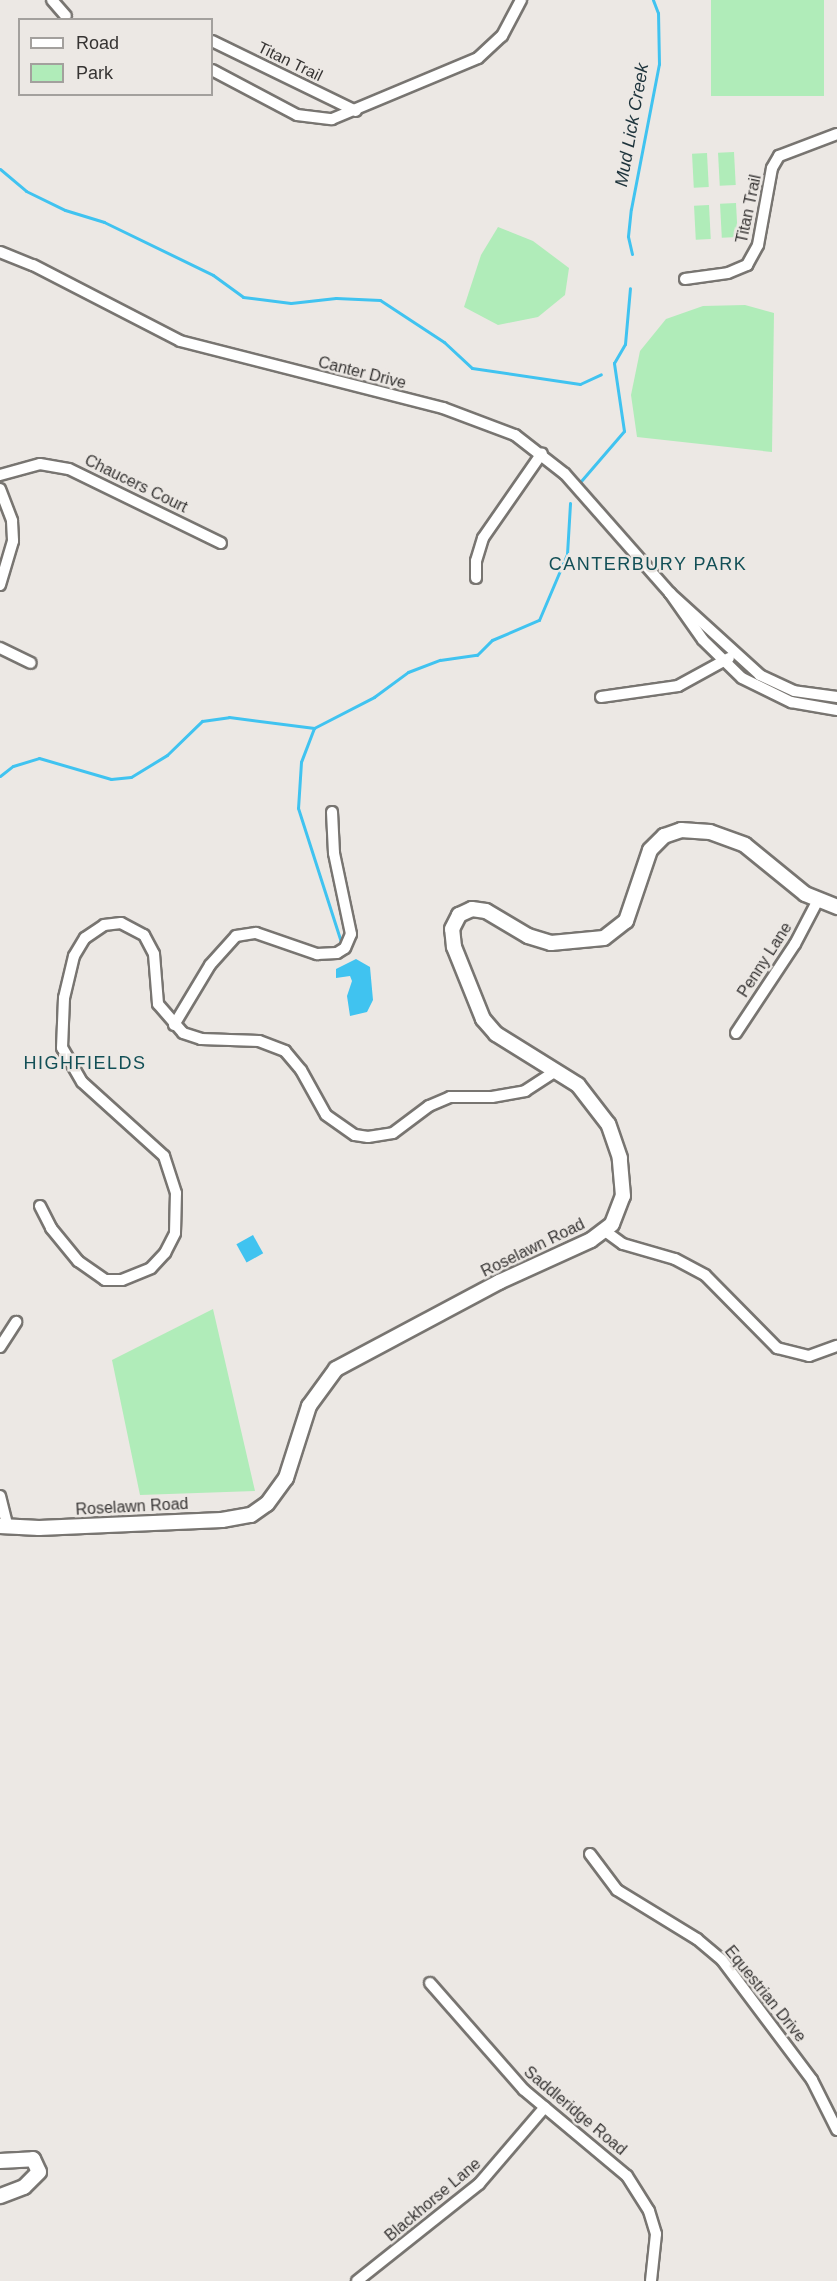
<!DOCTYPE html>
<html>
<head>
<meta charset="utf-8">
<style>
	body { margin:0 }
	#map { position:relative; width:837px; height:2281px; overflow:hidden; background:#ece8e4; font-family:Arial,sans-serif }
	div>[style] { position:absolute }
	[style*='--x'] { left:calc(var(--x)*1px); top:calc(var(--y)*1px); width:calc(var(--w)*1px); rotate:calc(var(--a)*1deg) }
	.green>* { inset:0; background:#b0ecb9; transform-origin:0 0 }
	.water>* { inset:0; background:#40c3f0; transform-origin:0 0 }
	.stream>* { height:3px; margin:-1.5px; padding:0 1.5px; transform-origin:1.5px; border-radius:1.5px; background:#40c3f0 }
	.roads { filter:drop-shadow(2px 0 #787571) drop-shadow(-2px 0 #787571) drop-shadow(0 2px #787571) drop-shadow(0 -2px #787571) }
	.minor>* { height:10px; margin:-5px; padding:0 5px; transform-origin:5px; border-radius:5px; background:#fff }
	.tertiary>* { height:14px; margin:-7px; padding:0 7px; transform-origin:7px; border-radius:7px; background:#fff }
	span { translate:-50% -50%; white-space:nowrap; text-align:center; line-height:1.15; -webkit-text-stroke:5px #ece8e4; paint-order:stroke }
	.street-label { font-size:16px; color:#363433 }
	.water-label { font-size:18px; color:#1d333b; font-style:italic }
	.neighbourhood-label { font-size:18px; color:#124f56; letter-spacing:1.5px }
	.legend { position:absolute; left:18px; top:18px; width:195px; height:78px; box-sizing:border-box; background:#ece8e4; border:2px solid #a3a09d; margin:0; padding:8px 10px; list-style:none; font-size:18px; color:#363433 }
	.legend li { display:flex; align-items:center; gap:12px; height:30px }
	.legend b { width:30px; border:2px solid #a3a09d }
</style>
</head>
<body>
<div id="map">
	<div class="green">
		<i style="left:711px;top:0;width:113px;height:96px"></i>
		<i style="left:734px;top:152px;width:33px;height:16px;rotate:87deg"></i>
		<i style="left:707px;top:153px;width:34px;height:15px;rotate:87deg"></i>
		<i style="left:736px;top:203px;width:34px;height:16px;rotate:87deg"></i>
		<i style="left:709px;top:205px;width:34px;height:15px;rotate:87deg"></i>
		<i style="clip-path:polygon(498px 227px,533px 241px,569px 268px,565px 295px,538px 317px,498px 325px,464px 307px,481px 255px)"></i>
		<i style="clip-path:polygon(745px 305px,774px 313px,772px 452px,637px 437px,631px 395px,640px 351px,666px 319px,703px 306px)"></i>
		<i style="clip-path:polygon(213px 1309px,255px 1491px,140px 1495px,112px 1360px)"></i>
	</div>
	<div class="water">
		<i style="clip-path:polygon(356px 959px,370px 967px,373px 1000px,367px 1012px,350px 1016px,347px 996px,352px 981px,350px 976px,336px 978px,336px 969px)"></i>
		<i style="left:253px;top:1235px;width:21px;height:19px;rotate:61deg"></i>
	</div>
	<div class="stream">
		<i style="--x:0;--y:169;--w:34;--a:40"></i>
		<i style="--x:26;--y:191;--w:43;--a:26"></i>
		<i style="--x:65;--y:210;--w:41;--a:17.1"></i>
		<i style="--x:104;--y:222;--w:121;--a:25.9"></i>
		<i style="--x:213;--y:275;--w:37;--a:36"></i>
		<i style="--x:243;--y:297;--w:48;--a:7.1"></i>
		<i style="--x:291;--y:303;--w:45;--a:-6.3"></i>
		<i style="--x:336;--y:298;--w:44;--a:2.6"></i>
		<i style="--x:380;--y:300;--w:77;--a:33.3"></i>
		<i style="--x:444;--y:342;--w:38;--a:43"></i>
		<i style="--x:472;--y:368;--w:109;--a:8.4"></i>
		<i style="--x:580;--y:384;--w:23;--a:-25"></i>
		<i style="--x:632;--y:254;--w:18;--a:-103"></i>
		<i style="--x:628;--y:236;--w:27;--a:-84"></i>
		<i style="--x:631;--y:209;--w:148;--a:-79.1"></i>
		<i style="--x:659;--y:64;--w:51;--a:-91.1"></i>
		<i style="--x:658;--y:13;--w:14;--a:-111"></i>
		<i style="--x:581;--y:481;--w:66;--a:-49.3"></i>
		<i style="--x:624;--y:431;--w:69;--a:-98.4"></i>
		<i style="--x:614;--y:363;--w:22;--a:-60"></i>
		<i style="--x:625;--y:344;--w:56;--a:-84.9"></i>
		<i style="--x:314;--y:728;--w:36;--a:111"></i>
		<i style="--x:301;--y:762;--w:46;--a:93.7"></i>
		<i style="--x:298;--y:808;--w:141;--a:72.2"></i>
		<i style="--x:0;--y:776;--w:16;--a:-38"></i>
		<i style="--x:13;--y:766;--w:27;--a:-17"></i>
		<i style="--x:39;--y:758;--w:75;--a:16.3"></i>
		<i style="--x:111;--y:779;--w:20;--a:-6"></i>
		<i style="--x:131;--y:777;--w:42;--a:-31.4"></i>
		<i style="--x:167;--y:755;--w:49;--a:-44.2"></i>
		<i style="--x:202;--y:721;--w:27;--a:-8"></i>
		<i style="--x:229;--y:717;--w:86;--a:7.4"></i>
		<i style="--x:314;--y:728;--w:68;--a:-27.3"></i>
		<i style="--x:374;--y:697;--w:42;--a:-36.3"></i>
		<i style="--x:408;--y:672;--w:34;--a:-21"></i>
		<i style="--x:440;--y:660;--w:37;--a:-8"></i>
		<i style="--x:477;--y:655;--w:21;--a:-45"></i>
		<i style="--x:492;--y:640;--w:51;--a:-23.1"></i>
		<i style="--x:539;--y:620;--w:72;--a:-67"></i>
		<i style="--x:567;--y:554;--w:51;--a:-86.6"></i>
	</div>
	<div class="roads">
		<div class="minor">
			<i style="--x:52;--y:0;--w:21;--a:49"></i>
			<i style="--x:212;--y:41;--w:160;--a:25.9"></i>
			<i style="--x:212;--y:70;--w:96;--a:27.9"></i>
			<i style="--x:297;--y:115;--w:35;--a:7"></i>
			<i style="--x:332;--y:119;--w:158;--a:-22.7"></i>
			<i style="--x:478;--y:58;--w:33;--a:-43"></i>
			<i style="--x:502;--y:36;--w:41;--a:-62.2"></i>
			<i style="--x:0;--y:252;--w:35;--a:22"></i>
			<i style="--x:33;--y:265;--w:165;--a:27.3"></i>
			<i style="--x:180;--y:341;--w:271;--a:14.3"></i>
			<i style="--x:443;--y:408;--w:77;--a:20.6"></i>
			<i style="--x:515;--y:435;--w:63;--a:38"></i>
			<i style="--x:565;--y:474;--w:159;--a:48.6"></i>
			<i style="--x:685;--y:279;--w:43;--a:-7.9"></i>
			<i style="--x:728;--y:273;--w:21;--a:-23"></i>
			<i style="--x:747;--y:265;--w:23;--a:-61"></i>
			<i style="--x:758;--y:245;--w:78;--a:-79.7"></i>
			<i style="--x:772;--y:168;--w:14;--a:-60"></i>
			<i style="--x:779;--y:156;--w:62;--a:-20.8"></i>
			<i style="--x:0;--y:475;--w:41;--a:-15.4"></i>
			<i style="--x:40;--y:464;--w:29;--a:10"></i>
			<i style="--x:69;--y:469;--w:169;--a:26"></i>
			<i style="--x:0;--y:489;--w:34;--a:69"></i>
			<i style="--x:12;--y:521;--w:20;--a:87"></i>
			<i style="--x:13;--y:541;--w:46;--a:106.5"></i>
			<i style="--x:476;--y:578;--w:17;--a:-90"></i>
			<i style="--x:476;--y:561;--w:24;--a:-73"></i>
			<i style="--x:483;--y:538;--w:103;--a:-55.2"></i>
			<i style="--x:0;--y:648;--w:34;--a:26"></i>
			<i style="--x:601;--y:697;--w:78;--a:-8.1"></i>
			<i style="--x:678;--y:686;--w:58;--a:-28.8"></i>
			<i style="--x:837;--y:697;--w:43;--a:-172.1"></i>
			<i style="--x:794;--y:691;--w:38;--a:-155"></i>
			<i style="--x:760;--y:675;--w:122;--a:-137.7"></i>
			<i style="--x:670;--y:593;--w:57;--a:54.9"></i>
			<i style="--x:703;--y:640;--w:54;--a:44.3"></i>
			<i style="--x:742;--y:678;--w:55;--a:26.1"></i>
			<i style="--x:791;--y:702;--w:47;--a:9.9"></i>
			<i style="--x:174;--y:1025;--w:70;--a:-59"></i>
			<i style="--x:210;--y:965;--w:39;--a:-48"></i>
			<i style="--x:236;--y:936;--w:20;--a:-9"></i>
			<i style="--x:256;--y:933;--w:65;--a:19"></i>
			<i style="--x:317;--y:954;--w:20;--a:-3"></i>
			<i style="--x:337;--y:953;--w:9;--a:-32"></i>
			<i style="--x:345;--y:948;--w:15;--a:-67"></i>
			<i style="--x:351;--y:934;--w:83;--a:-101.9"></i>
			<i style="--x:334;--y:853;--w:41;--a:-92.8"></i>
			<i style="--x:736;--y:1033;--w:107;--a:-56.5"></i>
			<i style="--x:795;--y:944;--w:47;--a:-62.4"></i>
			<i style="--x:40;--y:1206;--w:25;--a:63"></i>
			<i style="--x:51;--y:1228;--w:43;--a:50.7"></i>
			<i style="--x:78;--y:1261;--w:33;--a:35"></i>
			<i style="--x:105;--y:1280;--w:17;--a:0"></i>
			<i style="--x:122;--y:1280;--w:31;--a:-22"></i>
			<i style="--x:151;--y:1268;--w:21;--a:-47"></i>
			<i style="--x:165;--y:1253;--w:22;--a:-63"></i>
			<i style="--x:175;--y:1233;--w:40;--a:-88.6"></i>
			<i style="--x:176;--y:1193;--w:39;--a:-108"></i>
			<i style="--x:164;--y:1156;--w:110;--a:-137.9"></i>
			<i style="--x:82;--y:1082;--w:39;--a:-120"></i>
			<i style="--x:62;--y:1048;--w:50;--a:-87.7"></i>
			<i style="--x:64;--y:998;--w:43;--a:-76.6"></i>
			<i style="--x:74;--y:956;--w:21;--a:-59"></i>
			<i style="--x:85;--y:938;--w:23;--a:-34"></i>
			<i style="--x:104;--y:925;--w:17;--a:-7"></i>
			<i style="--x:121;--y:923;--w:26;--a:28"></i>
			<i style="--x:144;--y:935;--w:21;--a:62"></i>
			<i style="--x:154;--y:954;--w:50;--a:85.4"></i>
			<i style="--x:158;--y:1004;--w:38;--a:49"></i>
			<i style="--x:183;--y:1033;--w:19;--a:18"></i>
			<i style="--x:201;--y:1039;--w:58;--a:2"></i>
			<i style="--x:259;--y:1041;--w:28;--a:21"></i>
			<i style="--x:285;--y:1051;--w:25;--a:50"></i>
			<i style="--x:301;--y:1070;--w:51;--a:60.9"></i>
			<i style="--x:326;--y:1115;--w:35;--a:35"></i>
			<i style="--x:355;--y:1135;--w:13;--a:9"></i>
			<i style="--x:368;--y:1137;--w:25;--a:-9"></i>
			<i style="--x:393;--y:1133;--w:45;--a:-36.9"></i>
			<i style="--x:429;--y:1106;--w:23;--a:-23"></i>
			<i style="--x:450;--y:1097;--w:42;--a:0"></i>
			<i style="--x:492;--y:1097;--w:34;--a:-10"></i>
			<i style="--x:525;--y:1091;--w:38;--a:-33"></i>
			<i style="--x:605;--y:1231;--w:22;--a:36"></i>
			<i style="--x:623;--y:1244;--w:54;--a:16.1"></i>
			<i style="--x:675;--y:1259;--w:34;--a:28"></i>
			<i style="--x:705;--y:1275;--w:103;--a:45.4"></i>
			<i style="--x:777;--y:1348;--w:33;--a:14"></i>
			<i style="--x:809;--y:1356;--w:30;--a:-20"></i>
			<i style="--x:0;--y:1347;--w:30;--a:-57"></i>
			<i style="--x:0;--y:1496;--w:32;--a:76"></i>
			<i style="--x:590;--y:1854;--w:45;--a:53.1"></i>
			<i style="--x:617;--y:1890;--w:94;--a:31.5"></i>
			<i style="--x:697;--y:1939;--w:33;--a:40"></i>
			<i style="--x:722;--y:1960;--w:150;--a:53.1"></i>
			<i style="--x:812;--y:2080;--w:56;--a:63.4"></i>
			<i style="--x:430;--y:1983;--w:142;--a:48.7"></i>
			<i style="--x:524;--y:2090;--w:134;--a:39.9"></i>
			<i style="--x:627;--y:2176;--w:41;--a:57.8"></i>
			<i style="--x:649;--y:2211;--w:24;--a:73"></i>
			<i style="--x:656;--y:2234;--w:47;--a:96.1"></i>
			<i style="--x:357;--y:2281;--w:156;--a:-38.5"></i>
			<i style="--x:479;--y:2184;--w:101;--a:-49.4"></i>
		</div>
		<div class="tertiary">
			<i style="--x:0;--y:1526;--w:39;--a:3"></i>
			<i style="--x:39;--y:1528;--w:183;--a:-2.5"></i>
			<i style="--x:222;--y:1520;--w:29;--a:-10"></i>
			<i style="--x:251;--y:1515;--w:19;--a:-35"></i>
			<i style="--x:267;--y:1504;--w:32;--a:-54"></i>
			<i style="--x:286;--y:1478;--w:76;--a:-72.3"></i>
			<i style="--x:309;--y:1406;--w:46;--a:-53.9"></i>
			<i style="--x:336;--y:1369;--w:185;--a:-28.1"></i>
			<i style="--x:499;--y:1282;--w:101;--a:-24.5"></i>
			<i style="--x:591;--y:1240;--w:26;--a:-37"></i>
			<i style="--x:612;--y:1224;--w:30;--a:-69"></i>
			<i style="--x:623;--y:1196;--w:38;--a:-95"></i>
			<i style="--x:620;--y:1158;--w:36;--a:-109"></i>
			<i style="--x:608;--y:1124;--w:49;--a:-127.6"></i>
			<i style="--x:578;--y:1085;--w:97;--a:-148.1"></i>
			<i style="--x:496;--y:1034;--w:20;--a:-131"></i>
			<i style="--x:483;--y:1019;--w:78;--a:-111.9"></i>
			<i style="--x:454;--y:947;--w:18;--a:-96"></i>
			<i style="--x:452;--y:929;--w:16;--a:-63"></i>
			<i style="--x:459;--y:915;--w:14;--a:-25"></i>
			<i style="--x:472;--y:909;--w:14;--a:8"></i>
			<i style="--x:486;--y:911;--w:49;--a:30.8"></i>
			<i style="--x:528;--y:936;--w:24;--a:17"></i>
			<i style="--x:551;--y:943;--w:53;--a:-5.4"></i>
			<i style="--x:604;--y:938;--w:28;--a:-38"></i>
			<i style="--x:626;--y:921;--w:75;--a:-71.3"></i>
			<i style="--x:650;--y:850;--w:20;--a:-45"></i>
			<i style="--x:664;--y:836;--w:18;--a:-19"></i>
			<i style="--x:681;--y:830;--w:29;--a:4"></i>
			<i style="--x:710;--y:832;--w:37;--a:20"></i>
			<i style="--x:745;--y:845;--w:77;--a:39.2"></i>
			<i style="--x:805;--y:894;--w:35;--a:22"></i>
			<i style="--x:0;--y:2161;--w:33;--a:-3"></i>
			<i style="--x:33;--y:2159;--w:14;--a:65"></i>
			<i style="--x:39;--y:2172;--w:21;--a:135"></i>
			<i style="--x:24;--y:2187;--w:26;--a:159"></i>
		</div>
	</div>
	<div class="street-label">
		<span style="left:290px;top:62px;rotate:26deg">Titan Trail</span>
		<span style="left:749px;top:209px;rotate:-78deg">Titan Trail</span>
		<span style="left:362px;top:373px;rotate:14deg">Canter Drive</span>
		<span style="left:136px;top:484px;rotate:26deg">Chaucers Court</span>
		<span style="left:765px;top:960px;rotate:-57deg">Penny Lane</span>
		<span style="left:533px;top:1248px;rotate:-26deg">Roselawn Road</span>
		<span style="left:132px;top:1507px;rotate:-3deg">Roselawn Road</span>
		<span style="left:765px;top:1994px;rotate:51deg">Equestrian Drive</span>
		<span style="left:575px;top:2111px;rotate:40deg">Saddleridge Road</span>
		<span style="left:433px;top:2200px;rotate:-40deg">Blackhorse Lane</span>
	</div>
	<div class="water-label">
		<span style="left:632px;top:125px;rotate:-80deg">Mud Lick Creek</span>
	</div>
	<div class="neighbourhood-label">
		<span style="left:648px;top:564px">CANTERBURY PARK</span>
		<span style="left:85px;top:1063px">HIGHFIELDS</span>
	</div>
	<ul class="legend">
	<li><b style="height:8px;background:#fff"></b>Road</li>
	<li><b style="height:16px;background:#b0ecb9"></b>Park</li>
	</ul>
</div>
</body>
</html>
